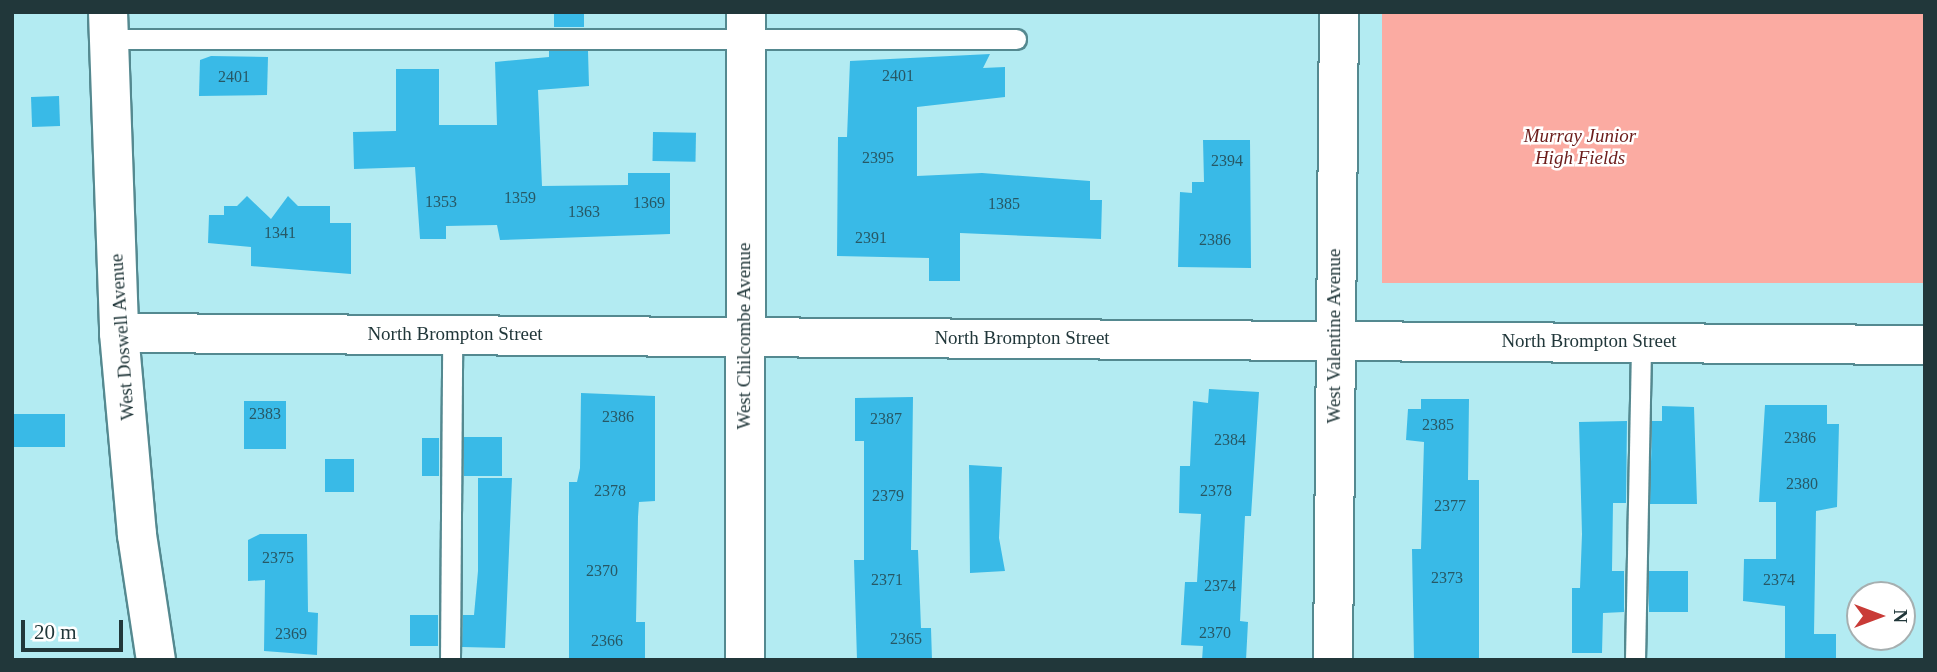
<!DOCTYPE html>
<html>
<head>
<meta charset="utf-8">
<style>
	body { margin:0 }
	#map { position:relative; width:1937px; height:672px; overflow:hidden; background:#b3ebf2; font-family:Georgia,serif }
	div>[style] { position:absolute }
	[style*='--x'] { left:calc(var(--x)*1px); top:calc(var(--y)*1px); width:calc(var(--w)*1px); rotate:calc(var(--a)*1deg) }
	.green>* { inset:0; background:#fbaba2; transform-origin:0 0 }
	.building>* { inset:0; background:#39bae7; transform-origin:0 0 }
	.roads { filter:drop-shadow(2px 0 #548990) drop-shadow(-2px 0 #548990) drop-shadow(0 2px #548990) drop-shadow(0 -2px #548990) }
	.lane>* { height:19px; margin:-9.5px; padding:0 9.5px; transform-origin:9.5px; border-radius:9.5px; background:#fff }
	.street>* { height:38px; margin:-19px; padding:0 19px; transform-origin:19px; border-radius:19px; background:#fff }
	span { translate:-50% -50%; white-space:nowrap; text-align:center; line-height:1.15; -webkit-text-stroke:5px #fff; paint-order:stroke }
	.number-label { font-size:16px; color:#275865 }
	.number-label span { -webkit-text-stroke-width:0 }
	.park-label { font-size:19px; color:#6c1d1b; font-style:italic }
	.street-label { font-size:19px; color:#21373a }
	.frame { position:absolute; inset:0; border:14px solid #21373a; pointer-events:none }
	.north { position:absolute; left:1846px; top:581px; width:70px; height:70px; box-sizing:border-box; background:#fff; border:2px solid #a6afb0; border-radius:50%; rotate:90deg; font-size:19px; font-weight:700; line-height:28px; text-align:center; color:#21373a }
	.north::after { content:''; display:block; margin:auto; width:24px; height:32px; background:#c93b37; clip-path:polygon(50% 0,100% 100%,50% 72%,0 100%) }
	.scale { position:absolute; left:21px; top:620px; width:102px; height:32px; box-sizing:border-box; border:4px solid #21373a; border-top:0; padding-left:9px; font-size:21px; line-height:24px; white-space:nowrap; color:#21373a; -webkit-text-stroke:5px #fff; paint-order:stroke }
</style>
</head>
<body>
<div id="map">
	<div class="green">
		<i style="left:1382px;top:12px;width:543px;height:271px"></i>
	</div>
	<div class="building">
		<i style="left:554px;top:12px;width:30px;height:15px"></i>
		<i style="clip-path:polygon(549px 51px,588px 51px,589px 86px,538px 90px,542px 186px,628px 185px,628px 173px,670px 173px,670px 234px,500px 240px,497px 225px,446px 226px,446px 239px,420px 239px,415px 167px,354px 169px,353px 132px,396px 131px,396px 69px,439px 69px,439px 125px,497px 125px,495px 62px,549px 57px)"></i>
		<i style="clip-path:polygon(990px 54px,983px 68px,1005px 67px,1005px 97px,917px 107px,917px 176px,982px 173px,1090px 181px,1090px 200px,1102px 200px,1101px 239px,960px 233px,960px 281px,929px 281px,929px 258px,837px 256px,838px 137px,847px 137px,850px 61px)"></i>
		<i style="clip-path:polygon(211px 56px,268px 57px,267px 95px,199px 96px,200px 60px)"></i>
		<i style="left:59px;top:96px;width:30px;height:28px;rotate:88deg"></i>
		<i style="left:653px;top:132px;width:43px;height:29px;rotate:1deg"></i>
		<i style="clip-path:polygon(1203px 140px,1250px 140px,1251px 268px,1178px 267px,1180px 192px,1192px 193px,1192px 182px,1204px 182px)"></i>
		<i style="clip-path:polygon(247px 196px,271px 219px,288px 196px,298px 206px,330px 206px,330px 223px,351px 223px,351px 274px,251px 266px,251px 247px,208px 243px,209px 215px,224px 215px,224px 206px,237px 206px)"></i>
		<i style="clip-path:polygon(1209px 389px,1259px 392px,1251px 516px,1245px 516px,1240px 621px,1248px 622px,1246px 660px,1202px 660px,1203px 646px,1181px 645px,1185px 582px,1197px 582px,1201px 514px,1179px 513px,1180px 466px,1190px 466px,1193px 401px,1208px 403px)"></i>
		<i style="clip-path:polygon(581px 393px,655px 396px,655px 501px,639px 502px,638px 517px,636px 622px,645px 622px,645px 660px,569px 660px,569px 482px,577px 482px,580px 468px)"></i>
		<i style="clip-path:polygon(913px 397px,911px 550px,918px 550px,921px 628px,931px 628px,932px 660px,857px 660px,854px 560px,864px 560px,864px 441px,855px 441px,855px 398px)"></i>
		<i style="clip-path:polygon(1421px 399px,1469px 399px,1468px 480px,1479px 480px,1479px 660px,1414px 660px,1412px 549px,1421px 549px,1424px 442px,1406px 440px,1408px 409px,1421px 409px)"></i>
		<i style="left:244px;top:401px;width:42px;height:48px"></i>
		<i style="clip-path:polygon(1765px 405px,1827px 405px,1827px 424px,1839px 424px,1837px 507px,1816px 511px,1814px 634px,1836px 634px,1836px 660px,1785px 660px,1785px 606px,1743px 601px,1744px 559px,1776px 559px,1776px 502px,1759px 502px)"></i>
		<i style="clip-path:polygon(1662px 406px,1694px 407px,1697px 504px,1650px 504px,1652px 421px,1662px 421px)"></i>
		<i style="left:65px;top:414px;width:33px;height:53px;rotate:90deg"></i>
		<i style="clip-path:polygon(1627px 421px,1626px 503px,1613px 503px,1612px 571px,1624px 571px,1624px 612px,1603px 613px,1602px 653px,1572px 653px,1572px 588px,1580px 588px,1582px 534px,1579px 422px)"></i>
		<i style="left:464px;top:437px;width:38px;height:39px"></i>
		<i style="left:422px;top:438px;width:17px;height:38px"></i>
		<i style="left:325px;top:459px;width:29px;height:33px"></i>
		<i style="clip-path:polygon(969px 465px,1002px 467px,999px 538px,1005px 571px,970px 573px)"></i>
		<i style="clip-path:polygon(478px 478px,512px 478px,505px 648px,462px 647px,463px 615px,474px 615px,478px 571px)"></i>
		<i style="clip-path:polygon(260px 534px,307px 534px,308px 612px,318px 613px,317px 655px,264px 651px,265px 580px,248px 581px,248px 540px)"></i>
		<i style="left:1649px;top:571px;width:39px;height:41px"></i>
		<i style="left:410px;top:615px;width:28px;height:31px"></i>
	</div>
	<div class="roads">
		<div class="lane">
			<i style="--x:109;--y:39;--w:907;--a:0"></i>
			<i style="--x:450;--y:660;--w:326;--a:-89.6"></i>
			<i style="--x:1635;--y:660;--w:319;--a:-88.9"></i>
		</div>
		<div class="street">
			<i style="--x:108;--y:12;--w:321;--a:88"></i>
			<i style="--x:119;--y:333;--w:203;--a:84.9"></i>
			<i style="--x:137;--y:535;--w:126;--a:81.4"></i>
			<i style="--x:119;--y:333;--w:1806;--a:0.38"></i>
			<i style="--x:745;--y:660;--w:648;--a:-89.91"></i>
			<i style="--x:1333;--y:660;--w:648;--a:-89.47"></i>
		</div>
	</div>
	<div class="number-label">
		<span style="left:898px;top:76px">2401</span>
		<span style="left:234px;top:77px">2401</span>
		<span style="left:878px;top:158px">2395</span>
		<span style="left:1227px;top:161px">2394</span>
		<span style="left:520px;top:198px">1359</span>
		<span style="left:441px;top:202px">1353</span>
		<span style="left:649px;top:203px">1369</span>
		<span style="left:1004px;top:204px">1385</span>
		<span style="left:584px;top:212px">1363</span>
		<span style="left:280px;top:233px">1341</span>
		<span style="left:871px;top:238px">2391</span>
		<span style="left:1215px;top:240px">2386</span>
		<span style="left:265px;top:414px">2383</span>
		<span style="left:618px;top:417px">2386</span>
		<span style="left:886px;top:419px">2387</span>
		<span style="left:1438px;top:425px">2385</span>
		<span style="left:1800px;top:438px">2386</span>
		<span style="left:1230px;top:440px">2384</span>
		<span style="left:1802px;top:484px">2380</span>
		<span style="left:610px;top:491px">2378</span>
		<span style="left:1216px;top:491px">2378</span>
		<span style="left:888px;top:496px">2379</span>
		<span style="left:1450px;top:506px">2377</span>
		<span style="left:278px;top:558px">2375</span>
		<span style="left:602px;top:571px">2370</span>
		<span style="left:1447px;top:578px">2373</span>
		<span style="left:887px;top:580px">2371</span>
		<span style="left:1779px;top:580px">2374</span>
		<span style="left:1220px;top:586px">2374</span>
		<span style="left:1215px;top:633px">2370</span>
		<span style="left:291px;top:634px">2369</span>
		<span style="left:906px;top:639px">2365</span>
		<span style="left:607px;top:641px">2366</span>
	</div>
	<div class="park-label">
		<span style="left:1580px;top:147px">Murray Junior<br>High Fields</span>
	</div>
	<div class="street-label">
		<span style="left:455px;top:334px">North Brompton Street</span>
		<span style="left:744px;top:336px;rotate:-90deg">West Chilcombe Avenue</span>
		<span style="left:1334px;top:336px;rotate:-90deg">West Valentine Avenue</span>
		<span style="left:122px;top:337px;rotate:-94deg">West Doswell Avenue</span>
		<span style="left:1022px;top:338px">North Brompton Street</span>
		<span style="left:1589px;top:341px">North Brompton Street</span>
	</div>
	<div class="frame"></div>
	<div class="north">N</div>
	<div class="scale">20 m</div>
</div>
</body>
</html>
